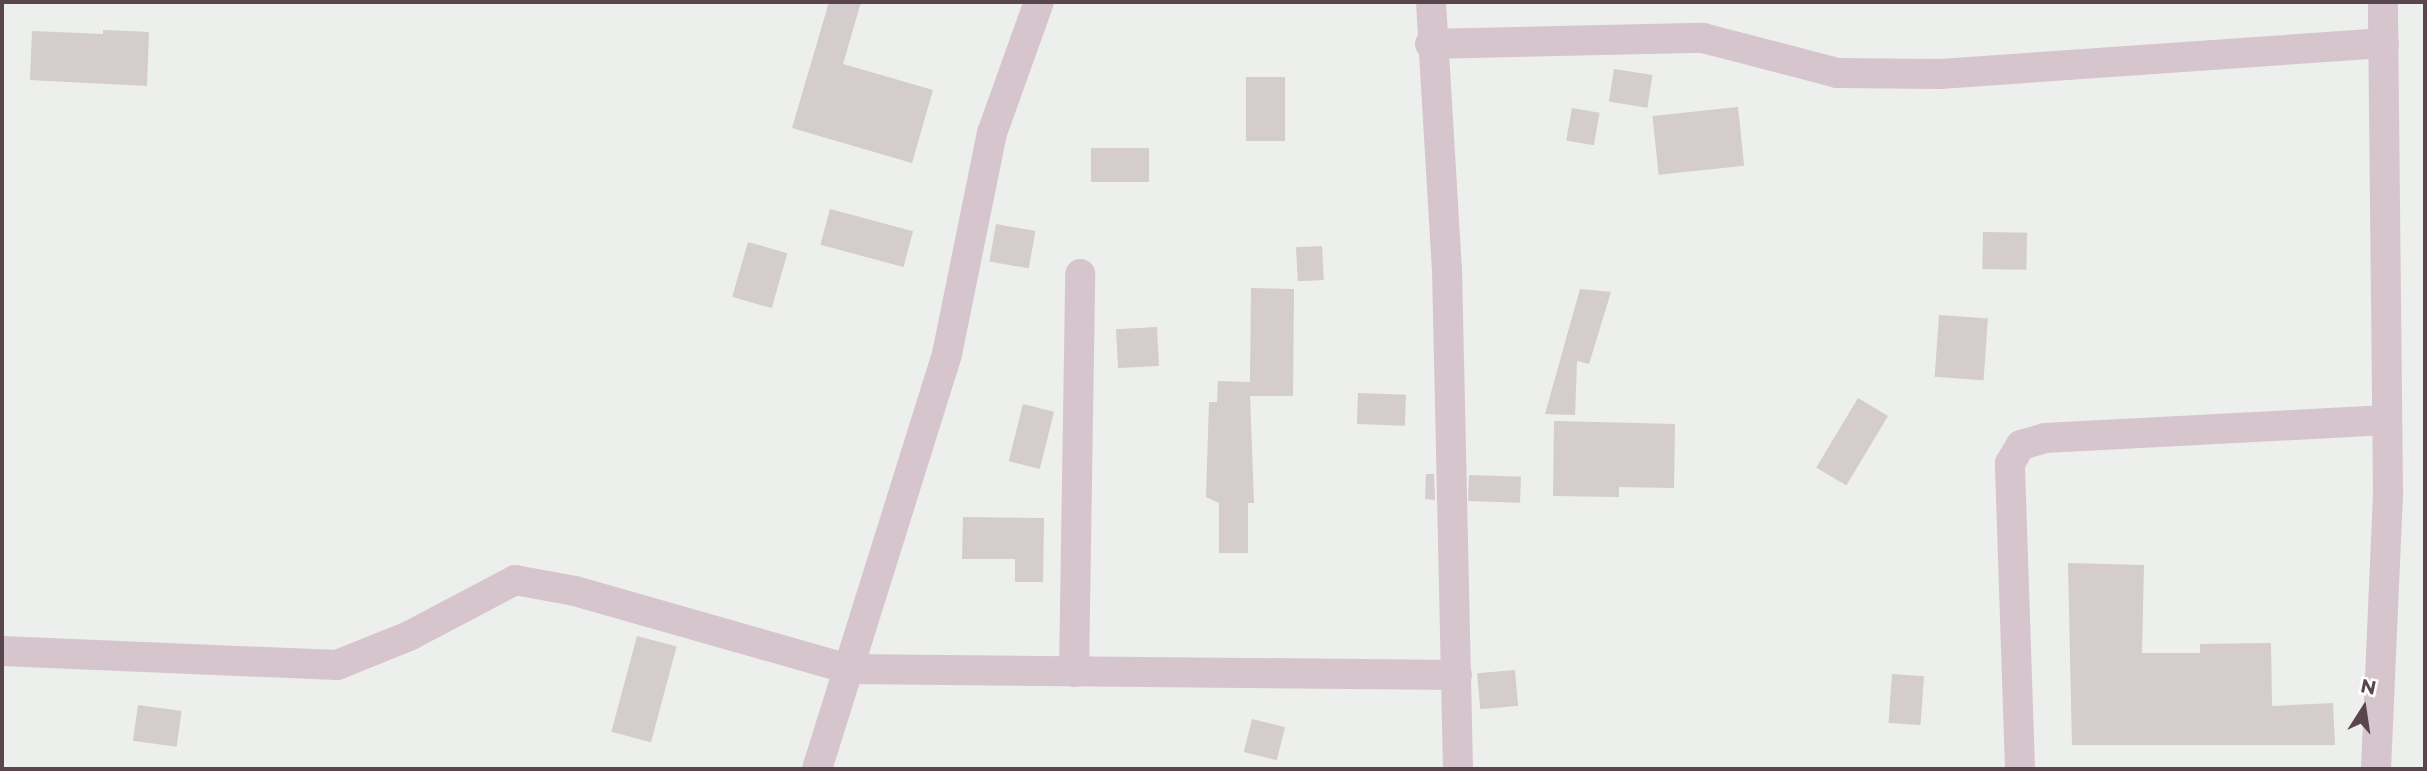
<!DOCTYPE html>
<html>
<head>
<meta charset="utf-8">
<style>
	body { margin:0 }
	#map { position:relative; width:2427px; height:771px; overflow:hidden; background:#ecefec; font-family:Montserrat,sans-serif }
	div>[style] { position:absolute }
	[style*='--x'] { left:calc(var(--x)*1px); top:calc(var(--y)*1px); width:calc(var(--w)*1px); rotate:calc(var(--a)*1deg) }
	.building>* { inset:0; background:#d4cccd; transform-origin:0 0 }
	.street>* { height:30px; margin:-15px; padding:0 15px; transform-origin:15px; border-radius:15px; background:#d6c5cd }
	span { translate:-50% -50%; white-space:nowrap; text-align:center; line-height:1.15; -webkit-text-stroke:5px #fff; paint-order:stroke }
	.frame { position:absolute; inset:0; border:4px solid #59454e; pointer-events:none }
	.north { position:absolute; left:2329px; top:673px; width:70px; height:70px; -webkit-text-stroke:5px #fff; paint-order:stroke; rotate:12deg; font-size:19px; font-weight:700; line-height:28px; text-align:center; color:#59454e }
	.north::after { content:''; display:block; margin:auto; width:24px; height:32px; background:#59454e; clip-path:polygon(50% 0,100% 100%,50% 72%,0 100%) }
</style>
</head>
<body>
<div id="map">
	<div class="building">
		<i style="clip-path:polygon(829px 2px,861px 2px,843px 64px,933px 90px,912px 163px,792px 128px)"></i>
		<i style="clip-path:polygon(103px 30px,149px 32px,147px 86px,30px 80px,32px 31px,103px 34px)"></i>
		<i style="left:1614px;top:69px;width:39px;height:33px;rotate:9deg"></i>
		<i style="left:1246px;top:77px;width:39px;height:64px"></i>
		<i style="left:1738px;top:107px;width:59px;height:86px;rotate:84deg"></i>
		<i style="left:1572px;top:108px;width:28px;height:33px;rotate:10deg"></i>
		<i style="left:1091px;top:148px;width:58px;height:34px"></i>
		<i style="left:830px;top:209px;width:86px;height:37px;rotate:15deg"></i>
		<i style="left:996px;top:224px;width:40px;height:38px;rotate:10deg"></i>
		<i style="left:1983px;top:232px;width:44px;height:37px;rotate:1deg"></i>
		<i style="left:748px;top:242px;width:41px;height:57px;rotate:16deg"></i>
		<i style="left:1322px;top:246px;width:34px;height:26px;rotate:87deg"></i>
		<i style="clip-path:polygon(1251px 288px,1294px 289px,1293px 396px,1250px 396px,1254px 503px,1248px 503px,1248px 553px,1219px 553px,1219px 503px,1206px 497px,1209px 402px,1217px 402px,1218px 381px,1250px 382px)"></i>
		<i style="clip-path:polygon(1580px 289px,1611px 292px,1589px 364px,1577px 361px,1575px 415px,1545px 414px)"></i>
		<i style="left:1939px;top:315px;width:49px;height:62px;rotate:4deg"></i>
		<i style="left:1157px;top:327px;width:39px;height:41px;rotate:87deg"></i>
		<i style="left:1358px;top:393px;width:48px;height:31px;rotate:2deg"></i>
		<i style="left:1858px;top:398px;width:35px;height:81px;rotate:31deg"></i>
		<i style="left:1023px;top:404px;width:32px;height:59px;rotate:14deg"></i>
		<i style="clip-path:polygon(1554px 421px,1675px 424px,1674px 488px,1619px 487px,1619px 497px,1553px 496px)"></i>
		<i style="clip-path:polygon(1426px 474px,1434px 474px,1435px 500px,1425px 499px)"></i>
		<i style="left:1469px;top:475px;width:52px;height:26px;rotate:2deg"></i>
		<i style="clip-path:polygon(963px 517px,1044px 518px,1043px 582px,1015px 582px,1015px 559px,962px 559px)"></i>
		<i style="clip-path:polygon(2068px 563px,2144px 565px,2142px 653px,2200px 653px,2200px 644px,2271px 643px,2272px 706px,2333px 703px,2335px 745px,2072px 745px)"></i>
		<i style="left:637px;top:636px;width:41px;height:99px;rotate:15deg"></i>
		<i style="left:1515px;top:670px;width:36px;height:38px;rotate:85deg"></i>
		<i style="left:1892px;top:674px;width:32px;height:49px;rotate:4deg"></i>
		<i style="left:138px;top:705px;width:44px;height:36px;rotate:8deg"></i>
		<i style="left:1252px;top:719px;width:34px;height:34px;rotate:14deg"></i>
	</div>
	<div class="street">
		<i style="--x:1431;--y:2;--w:267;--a:86.6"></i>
		<i style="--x:1447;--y:269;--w:500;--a:88.74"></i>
		<i style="--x:1430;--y:44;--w:273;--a:-1.3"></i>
		<i style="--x:1703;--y:38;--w:138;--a:14.6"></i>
		<i style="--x:1837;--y:73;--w:103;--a:0.6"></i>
		<i style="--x:1940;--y:74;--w:445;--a:-4"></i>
		<i style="--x:2;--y:651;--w:335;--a:2.4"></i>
		<i style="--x:337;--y:665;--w:78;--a:-21.9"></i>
		<i style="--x:409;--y:636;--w:120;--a:-27.8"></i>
		<i style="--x:515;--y:580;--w:61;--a:10.4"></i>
		<i style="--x:575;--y:591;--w:284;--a:15.9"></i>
		<i style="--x:848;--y:669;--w:609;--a:0.56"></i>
		<i style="--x:1074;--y:672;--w:398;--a:-89.1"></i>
		<i style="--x:817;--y:769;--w:435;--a:-72.6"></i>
		<i style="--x:947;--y:354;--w:226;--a:-78.5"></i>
		<i style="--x:992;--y:133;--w:139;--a:-70.3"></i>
		<i style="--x:2020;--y:769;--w:306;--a:-91.9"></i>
		<i style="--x:2010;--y:463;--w:21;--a:-59"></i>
		<i style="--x:2021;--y:445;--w:25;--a:-16"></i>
		<i style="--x:2045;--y:438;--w:342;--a:-3"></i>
		<i style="--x:2376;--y:769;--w:278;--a:-87.5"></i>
		<i style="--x:2388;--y:491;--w:489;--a:-90.6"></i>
	</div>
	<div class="frame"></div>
	<div class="north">N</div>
</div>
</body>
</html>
